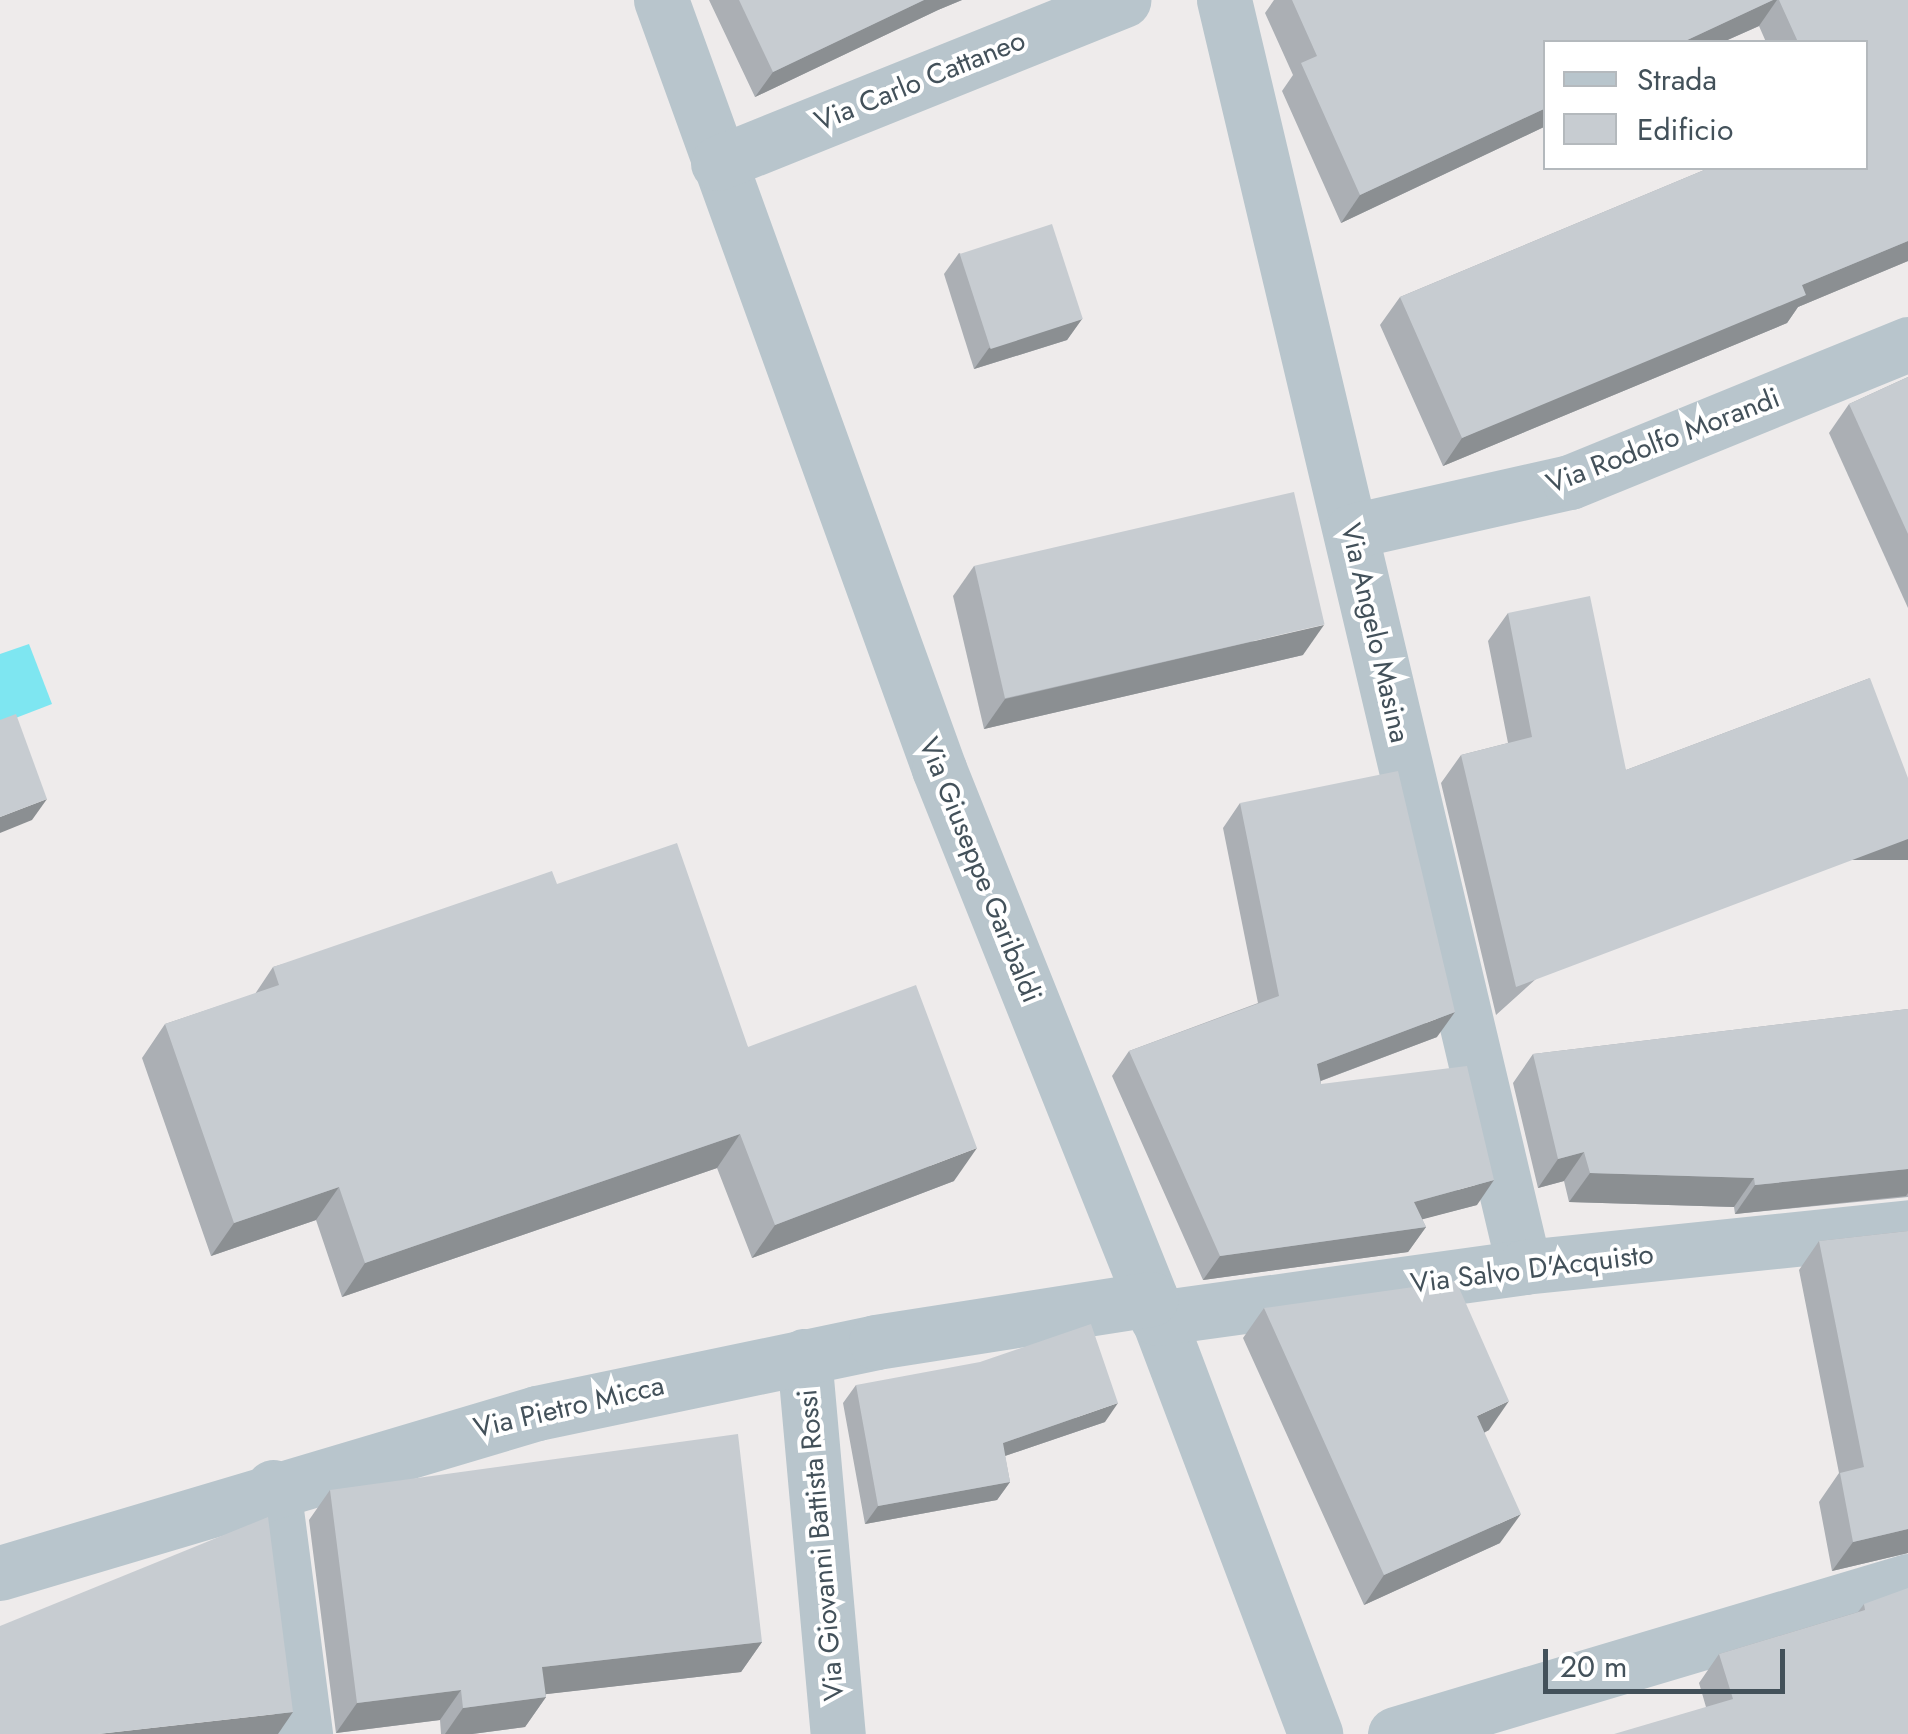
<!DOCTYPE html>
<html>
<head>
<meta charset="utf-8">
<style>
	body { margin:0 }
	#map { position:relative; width:1908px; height:1734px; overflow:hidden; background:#eeebeb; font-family:Jost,sans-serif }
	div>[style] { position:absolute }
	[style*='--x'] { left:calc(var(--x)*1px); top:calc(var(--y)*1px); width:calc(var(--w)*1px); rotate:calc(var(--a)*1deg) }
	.water>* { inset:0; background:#7ee6f1 }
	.minor>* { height:55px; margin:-27.5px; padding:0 27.5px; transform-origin:27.5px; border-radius:27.5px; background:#b8c5cc }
	.wall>* { inset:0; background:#abafb4 }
	.shaded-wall>* { inset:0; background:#8b8f92; transform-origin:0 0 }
	.building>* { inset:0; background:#c7ccd1; transform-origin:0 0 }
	span { translate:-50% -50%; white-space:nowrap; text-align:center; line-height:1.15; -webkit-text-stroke:8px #fff; paint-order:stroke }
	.street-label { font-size:28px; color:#43515a }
	.legend { position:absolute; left:1543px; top:40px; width:325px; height:130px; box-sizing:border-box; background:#fff; border:2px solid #b4b9bd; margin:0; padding:12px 18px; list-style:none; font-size:30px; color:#43515a }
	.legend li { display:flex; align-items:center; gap:20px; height:50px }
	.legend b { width:50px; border:2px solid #b4b9bd }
	.scale { position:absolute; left:1543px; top:1649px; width:242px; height:45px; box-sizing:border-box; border:5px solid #43515a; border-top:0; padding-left:12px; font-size:30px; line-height:35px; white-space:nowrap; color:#43515a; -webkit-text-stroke:8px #fff; paint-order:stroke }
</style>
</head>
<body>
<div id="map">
	<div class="water">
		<i style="clip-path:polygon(29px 644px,52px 704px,0 724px,0 654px)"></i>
	</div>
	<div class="minor">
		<i style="--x:661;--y:0;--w:818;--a:70.12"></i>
		<i style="--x:939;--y:769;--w:571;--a:68.2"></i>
		<i style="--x:1151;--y:1299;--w:465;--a:69.3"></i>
		<i style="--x:1224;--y:0;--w:1302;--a:76.68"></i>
		<i style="--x:718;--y:163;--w:437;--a:-21.9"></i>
		<i style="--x:1352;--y:531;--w:223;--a:-12.7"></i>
		<i style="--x:1570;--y:482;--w:365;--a:-22.2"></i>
		<i style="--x:1157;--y:1318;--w:371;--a:-7.9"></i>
		<i style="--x:1524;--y:1267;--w:386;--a:-5.9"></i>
		<i style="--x:804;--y:1356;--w:380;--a:84.9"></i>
		<i style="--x:273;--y:1487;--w:249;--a:82.6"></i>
		<i style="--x:0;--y:1573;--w:560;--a:-16.59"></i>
		<i style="--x:537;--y:1413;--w:346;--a:-11.8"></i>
		<i style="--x:876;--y:1342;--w:278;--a:-8.9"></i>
		<i style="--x:1395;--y:1734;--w:535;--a:-16.61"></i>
	</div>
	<div class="wall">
		<i style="clip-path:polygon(709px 0,962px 0,938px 10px,755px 97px)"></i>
		<i style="clip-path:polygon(1274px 0,1908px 0,1908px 261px,1798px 307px,1787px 323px,1443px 466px,1380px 325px,1400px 297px,1709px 168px,1866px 168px,1866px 42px,1766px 42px,1759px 26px,1723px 42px,1546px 42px,1546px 126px,1341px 223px,1282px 91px,1293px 75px,1265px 13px)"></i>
		<i style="clip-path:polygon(959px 253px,1082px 319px,1067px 340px,974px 369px,944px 274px)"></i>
		<i style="clip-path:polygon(1908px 377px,1908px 608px,1829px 433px,1849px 404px)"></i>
		<i style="clip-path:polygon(974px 566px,1303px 655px,984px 729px,953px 596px)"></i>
		<i style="clip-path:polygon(1508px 613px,1626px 770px,1870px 678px,1496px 1015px,1441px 783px,1461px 755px,1508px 743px,1488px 641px)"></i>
		<i style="clip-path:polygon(1240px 803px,1437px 1037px,1321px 1081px,1321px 1084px,1477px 1205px,1422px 1219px,1426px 1227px,1408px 1252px,1203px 1280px,1112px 1076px,1129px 1051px,1258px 1003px,1223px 828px)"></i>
		<i style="clip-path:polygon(557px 884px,748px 1047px,954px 1181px,752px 1258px,717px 1168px,342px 1297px,316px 1220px,211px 1256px,142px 1058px,165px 1024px,255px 994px,273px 967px)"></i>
		<i style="clip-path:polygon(1908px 1009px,1908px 1197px,1735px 1214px,1734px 1207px,1569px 1202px,1564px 1181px,1538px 1188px,1513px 1083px,1533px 1054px)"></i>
		<i style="clip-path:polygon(1908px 1231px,1908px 1553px,1832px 1571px,1819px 1502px,1839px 1473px,1799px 1270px,1819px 1241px)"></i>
		<i style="clip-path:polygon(1264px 1308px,1489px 1430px,1484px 1433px,1500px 1543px,1364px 1605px,1243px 1338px)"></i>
		<i style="clip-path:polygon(856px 1385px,1105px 1422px,1005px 1456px,1010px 1482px,997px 1500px,865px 1524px,843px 1403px)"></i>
		<i style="clip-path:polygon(330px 1490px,762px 1642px,741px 1672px,546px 1694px,546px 1697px,525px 1727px,472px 1734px,441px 1734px,440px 1720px,336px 1733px,309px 1520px)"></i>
		<i style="clip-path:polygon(1864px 1604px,1908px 1734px,1706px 1707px,1699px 1683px,1719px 1654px,1858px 1612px)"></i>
	</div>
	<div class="shaded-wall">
		<i style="clip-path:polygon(924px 0,962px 0,938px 10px,755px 97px,773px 72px)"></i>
		<i style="clip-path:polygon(1773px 0,1777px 0,1759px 26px,1723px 42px,1683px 42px)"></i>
		<i style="clip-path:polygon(1546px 108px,1546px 126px,1341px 223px,1360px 195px)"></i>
		<i style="clip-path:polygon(1908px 241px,1908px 261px,1798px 307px,1787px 323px,1443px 466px,1462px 438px,1802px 285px)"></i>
		<i style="clip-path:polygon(1082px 319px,1067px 340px,974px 369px,989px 348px)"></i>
		<i style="clip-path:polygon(1324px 625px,1303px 655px,984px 729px,1005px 699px)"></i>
		<i style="clip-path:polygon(47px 799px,32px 820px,0 833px,0 817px)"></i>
		<i style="left:1908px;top:839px;width:21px;height:419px;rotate:90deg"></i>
		<i style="clip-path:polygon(1455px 1012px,1437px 1037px,1299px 1089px,1317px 1064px)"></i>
		<i style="clip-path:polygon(740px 1134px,717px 1168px,342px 1297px,365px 1263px)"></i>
		<i style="clip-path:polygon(977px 1148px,954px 1181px,752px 1258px,775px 1225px)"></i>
		<i style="clip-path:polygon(1584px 1152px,1564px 1181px,1538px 1188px,1558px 1159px)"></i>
		<i style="clip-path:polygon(1908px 1169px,1908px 1193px,1906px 1196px,1735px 1214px,1755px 1185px)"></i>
		<i style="clip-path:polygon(1590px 1173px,1754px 1178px,1734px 1207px,1569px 1202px)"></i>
		<i style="clip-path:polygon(1494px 1180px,1477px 1205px,1397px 1226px,1414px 1202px)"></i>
		<i style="clip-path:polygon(339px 1187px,316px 1220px,211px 1256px,234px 1223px)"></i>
		<i style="clip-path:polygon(1426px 1227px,1408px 1252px,1203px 1280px,1220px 1256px)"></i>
		<i style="clip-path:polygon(1509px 1401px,1489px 1430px,1456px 1446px,1477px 1416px)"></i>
		<i style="clip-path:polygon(1118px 1403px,1105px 1422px,990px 1461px,1003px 1443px)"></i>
		<i style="clip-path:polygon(1010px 1482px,997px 1500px,865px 1524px,878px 1506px)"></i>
		<i style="clip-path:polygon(1521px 1514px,1500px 1543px,1364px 1605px,1384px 1575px)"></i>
		<i style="clip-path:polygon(1908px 1529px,1908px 1553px,1832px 1571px,1853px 1542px)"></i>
		<i style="clip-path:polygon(762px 1642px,741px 1672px,521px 1697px,542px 1667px)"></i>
		<i style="clip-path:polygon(461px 1690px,440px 1720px,336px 1733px,357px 1703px)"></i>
		<i style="clip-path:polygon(546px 1697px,525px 1727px,472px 1734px,445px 1734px,463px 1708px)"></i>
		<i style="clip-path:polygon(293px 1712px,278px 1734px,98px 1734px)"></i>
	</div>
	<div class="building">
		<i style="clip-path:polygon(739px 0,924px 0,773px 72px)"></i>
		<i style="clip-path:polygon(1292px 0,1773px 0,1683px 42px,1546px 42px,1546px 108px,1360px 195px,1301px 63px,1317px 56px)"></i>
		<i style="clip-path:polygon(1779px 0,1908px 0,1908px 241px,1802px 285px,1806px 295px,1462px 438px,1400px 297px,1709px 168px,1866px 168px,1866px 42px,1798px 42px)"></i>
		<i style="left:1052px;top:224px;width:100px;height:97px;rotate:72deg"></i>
		<i style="clip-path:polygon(1908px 377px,1908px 534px,1849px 404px)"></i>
		<i style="left:1294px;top:492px;width:136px;height:328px;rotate:77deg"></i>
		<i style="clip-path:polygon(1590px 596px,1626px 770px,1870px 678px,1908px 778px,1908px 839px,1516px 987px,1461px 755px,1532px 737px,1508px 613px)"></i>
		<i style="clip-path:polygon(16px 714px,47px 799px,0 817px,0 720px)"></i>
		<i style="clip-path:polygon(1398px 771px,1455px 1012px,1317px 1064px,1321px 1084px,1467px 1066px,1494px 1180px,1414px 1202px,1426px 1227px,1220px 1256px,1129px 1051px,1279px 996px,1240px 803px)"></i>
		<i style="clip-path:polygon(677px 843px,748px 1047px,916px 985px,977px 1148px,775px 1225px,740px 1134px,365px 1263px,339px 1187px,234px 1223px,165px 1024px,279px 985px,273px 967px,552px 871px,557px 884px)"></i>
		<i style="clip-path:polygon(1908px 1009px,1908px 1169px,1755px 1185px,1754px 1178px,1590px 1173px,1584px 1152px,1558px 1159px,1533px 1054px)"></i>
		<i style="clip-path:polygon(1908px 1231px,1908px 1529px,1853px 1542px,1840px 1473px,1864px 1467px,1819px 1241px)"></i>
		<i style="clip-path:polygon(1456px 1281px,1509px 1401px,1477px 1416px,1521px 1514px,1384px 1575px,1264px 1308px)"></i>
		<i style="clip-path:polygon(1091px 1324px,1118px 1403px,1003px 1443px,1010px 1482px,878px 1506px,856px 1385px,980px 1362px)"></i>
		<i style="clip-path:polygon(738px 1434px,762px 1642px,542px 1667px,546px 1697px,463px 1708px,461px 1690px,357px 1703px,330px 1490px)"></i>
		<i style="clip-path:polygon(268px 1517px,293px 1712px,98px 1734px,0 1734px,0 1626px)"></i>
		<i style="clip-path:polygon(1908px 1588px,1908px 1734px,1614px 1734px,1733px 1699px,1719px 1654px,1865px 1610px,1864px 1604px)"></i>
	</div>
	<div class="street-label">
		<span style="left:920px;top:81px;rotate:-22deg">Via Carlo Cattaneo</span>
		<span style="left:1663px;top:441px;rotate:-21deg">Via Rodolfo Morandi</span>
		<span style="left:1375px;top:633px;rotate:77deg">Via Angelo Masina</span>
		<span style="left:980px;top:870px;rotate:68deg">Via Giuseppe Garibaldi</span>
		<span style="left:1532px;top:1269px;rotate:-7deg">Via Salvo D'Acquisto</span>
		<span style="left:569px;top:1407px;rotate:-13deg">Via Pietro Micca</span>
		<span style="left:821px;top:1545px;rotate:-95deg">Via Giovanni Battista Rossi</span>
	</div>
	<ul class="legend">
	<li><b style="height:12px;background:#b8c5cc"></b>Strada</li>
	<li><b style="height:28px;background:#c7ccd1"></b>Edificio</li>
	</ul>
	<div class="scale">20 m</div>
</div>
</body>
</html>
